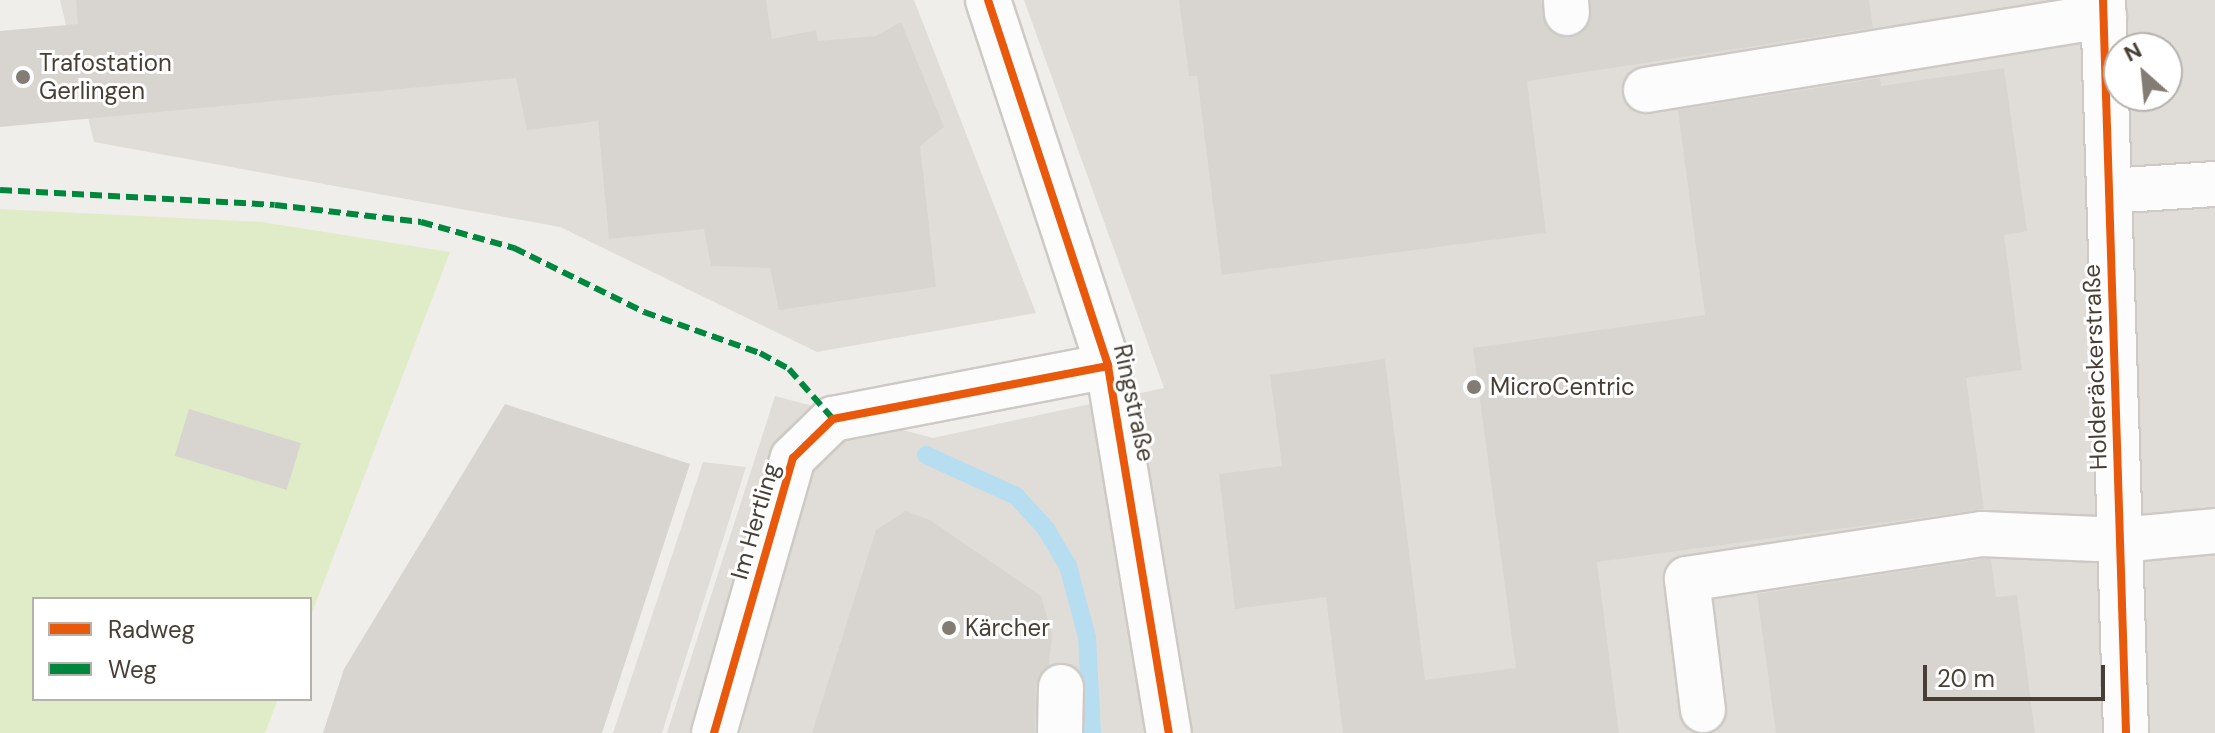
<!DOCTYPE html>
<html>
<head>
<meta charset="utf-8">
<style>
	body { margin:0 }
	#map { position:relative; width:2215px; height:733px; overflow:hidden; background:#f0eeea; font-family:"DM Sans",sans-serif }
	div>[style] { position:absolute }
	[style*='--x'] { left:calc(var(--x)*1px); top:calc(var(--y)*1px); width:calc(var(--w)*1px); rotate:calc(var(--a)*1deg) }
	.industrial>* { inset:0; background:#e0ddd8 }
	.green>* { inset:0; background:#e0ecc8 }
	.parking>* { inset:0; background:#e0ddd9; transform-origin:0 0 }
	.stream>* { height:18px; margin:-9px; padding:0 9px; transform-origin:9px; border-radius:9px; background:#b7ddf1 }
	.building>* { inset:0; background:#d8d5d1; transform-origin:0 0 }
	.roads { filter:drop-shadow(2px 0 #cdcac6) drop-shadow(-2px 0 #cdcac6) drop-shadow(0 2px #cdcac6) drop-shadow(0 -2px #cdcac6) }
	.minor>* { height:44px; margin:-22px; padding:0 22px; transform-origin:22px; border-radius:22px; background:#fdfcfc }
	.quiet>* { height:6px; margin-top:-3px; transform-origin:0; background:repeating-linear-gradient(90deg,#00873e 0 12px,transparent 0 18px) }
	.cycleway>* { height:8px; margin:-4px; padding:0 4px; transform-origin:4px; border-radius:4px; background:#e8590c }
	.dots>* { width:22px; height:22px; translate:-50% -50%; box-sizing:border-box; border:4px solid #fff; border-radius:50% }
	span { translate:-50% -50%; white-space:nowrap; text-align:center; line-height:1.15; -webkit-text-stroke:6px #fff; paint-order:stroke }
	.poi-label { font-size:24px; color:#473f35 }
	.left { translate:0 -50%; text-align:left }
	.street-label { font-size:24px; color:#473f35 }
	.legend { position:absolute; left:32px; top:597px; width:280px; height:104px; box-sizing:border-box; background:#fff; border:2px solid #b5b2ae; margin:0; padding:10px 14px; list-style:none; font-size:24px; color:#473f35 }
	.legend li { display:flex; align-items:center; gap:16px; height:40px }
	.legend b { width:40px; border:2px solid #b5b2ae }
	.north { position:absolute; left:2103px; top:32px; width:80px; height:80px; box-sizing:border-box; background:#fff; border:2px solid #b5b2ae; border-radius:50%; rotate:333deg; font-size:22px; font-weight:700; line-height:32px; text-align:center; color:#473f35 }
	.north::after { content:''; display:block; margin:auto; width:28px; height:36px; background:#827c74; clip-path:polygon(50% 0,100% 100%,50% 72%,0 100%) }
	.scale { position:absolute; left:1923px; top:665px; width:182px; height:36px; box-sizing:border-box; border:4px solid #473f35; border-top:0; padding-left:10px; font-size:24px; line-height:28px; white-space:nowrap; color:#473f35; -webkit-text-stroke:6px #fff; paint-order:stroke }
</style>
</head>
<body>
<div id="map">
	<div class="industrial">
		<i style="clip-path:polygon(60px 0,914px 0,1036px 313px,817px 352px,560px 227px,94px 142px)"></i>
		<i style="clip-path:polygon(evenodd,1024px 0,2215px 0,2215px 733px,667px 733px,775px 396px,933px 438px,1164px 388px,1024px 0,2119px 48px,2167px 48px,2167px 96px,2119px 96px,2119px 48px)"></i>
	</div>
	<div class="green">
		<i style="clip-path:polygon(0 209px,262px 222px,450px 252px,310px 618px,310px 599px,34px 599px,34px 699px,278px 699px,265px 733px,0 733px)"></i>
	</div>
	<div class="parking">
		<i style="left:2142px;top:0;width:66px;height:48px"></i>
		<i style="clip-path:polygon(703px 462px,746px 467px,662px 733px,613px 733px)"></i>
	</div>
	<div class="stream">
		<i style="--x:926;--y:455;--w:99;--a:24.5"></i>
		<i style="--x:1016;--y:496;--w:45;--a:47.7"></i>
		<i style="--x:1046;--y:529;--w:43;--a:59.3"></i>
		<i style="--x:1068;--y:566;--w:73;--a:75"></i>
		<i style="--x:1087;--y:637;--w:96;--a:87"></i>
	</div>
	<div class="building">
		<i style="clip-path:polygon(76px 0,766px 0,772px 39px,816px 30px,818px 41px,876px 36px,901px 22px,944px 127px,920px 146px,936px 287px,779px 310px,770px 268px,711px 266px,704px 229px,609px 239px,598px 121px,527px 130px,516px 78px,0 127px,0 31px,78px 24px)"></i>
		<i style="clip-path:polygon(1179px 0,1541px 0,1547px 28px,1568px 38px,1589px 24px,1591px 0,1869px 0,1873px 28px,1527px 81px,1546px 233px,1222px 275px,1197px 76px,1189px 76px)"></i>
		<i style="clip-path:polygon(2004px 68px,2027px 231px,2004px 235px,2022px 370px,1966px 378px,1984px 509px,1597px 562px,1619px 733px,1343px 733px,1326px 597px,1235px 609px,1219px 474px,1282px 466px,1270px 375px,1385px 359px,1425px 680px,1516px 668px,1473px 348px,1705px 315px,1678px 110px,1880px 78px,1881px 86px)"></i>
		<i style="clip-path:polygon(505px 404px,690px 464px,602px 733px,323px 733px,344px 669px)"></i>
		<i style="left:189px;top:409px;width:117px;height:49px;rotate:17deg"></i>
		<i style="clip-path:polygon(906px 511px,930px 520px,1041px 596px,1052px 634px,1049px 665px,1036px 686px,1035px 733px,812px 733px,876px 530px)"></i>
		<i style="clip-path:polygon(1983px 559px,1991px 559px,1996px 597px,2017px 595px,2035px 733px,1776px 733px,1757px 594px)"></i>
	</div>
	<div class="roads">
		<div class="minor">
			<i style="--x:988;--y:0;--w:385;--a:71.8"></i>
			<i style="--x:1108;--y:366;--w:372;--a:80.6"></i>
			<i style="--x:1566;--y:0;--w:13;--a:86"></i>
			<i style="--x:2103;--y:0;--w:733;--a:88.2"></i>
			<i style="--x:1646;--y:90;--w:464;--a:-9.2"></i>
			<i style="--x:2109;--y:191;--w:106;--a:-3.8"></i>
			<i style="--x:1703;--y:710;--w:132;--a:-97"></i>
			<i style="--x:1687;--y:579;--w:298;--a:-8.7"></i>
			<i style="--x:1982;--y:534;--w:138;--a:2.5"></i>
			<i style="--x:2120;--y:540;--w:95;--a:-5.4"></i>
			<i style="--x:714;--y:733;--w:286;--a:-74"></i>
			<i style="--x:793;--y:458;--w:56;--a:-44.3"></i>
			<i style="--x:833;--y:419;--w:280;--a:-10.9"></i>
			<i style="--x:1060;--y:733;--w:46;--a:-88.8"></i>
		</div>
	</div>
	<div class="quiet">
		<i style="--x:0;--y:190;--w:275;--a:3.1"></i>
		<i style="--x:275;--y:205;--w:147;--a:6.6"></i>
		<i style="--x:421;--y:222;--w:97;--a:15.6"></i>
		<i style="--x:514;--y:248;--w:145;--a:26.2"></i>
		<i style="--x:644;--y:312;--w:123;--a:19.5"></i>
		<i style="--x:760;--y:353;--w:33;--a:29"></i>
		<i style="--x:789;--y:369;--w:67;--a:48.7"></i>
	</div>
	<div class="cycleway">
		<i style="--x:988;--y:0;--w:385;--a:71.8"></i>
		<i style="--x:1108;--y:366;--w:372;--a:80.6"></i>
		<i style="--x:2103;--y:0;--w:733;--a:88.2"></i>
		<i style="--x:714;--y:733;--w:286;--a:-74"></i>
		<i style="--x:793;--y:458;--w:56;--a:-44.3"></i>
		<i style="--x:833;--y:419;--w:280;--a:-10.9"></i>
	</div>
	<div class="dots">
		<i style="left:23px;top:77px;background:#827c74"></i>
		<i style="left:1474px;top:387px;background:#827c74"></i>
		<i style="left:949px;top:628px;background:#827c74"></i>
	</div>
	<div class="poi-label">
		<span class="left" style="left:39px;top:77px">Trafostation<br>Gerlingen</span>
		<span class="left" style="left:1490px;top:387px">MicroCentric</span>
		<span class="left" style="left:965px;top:628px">Kärcher</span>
	</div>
	<div class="street-label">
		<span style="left:2095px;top:367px;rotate:-92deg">Holderäckerstraße</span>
		<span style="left:1134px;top:403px;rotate:78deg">Ringstraße</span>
		<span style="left:755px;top:521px;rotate:-74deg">Im Hertling</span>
	</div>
	<ul class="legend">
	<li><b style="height:10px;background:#e8590c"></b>Radweg</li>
	<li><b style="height:10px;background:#00873e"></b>Weg</li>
	</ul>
	<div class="north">N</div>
	<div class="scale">20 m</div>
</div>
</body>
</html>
